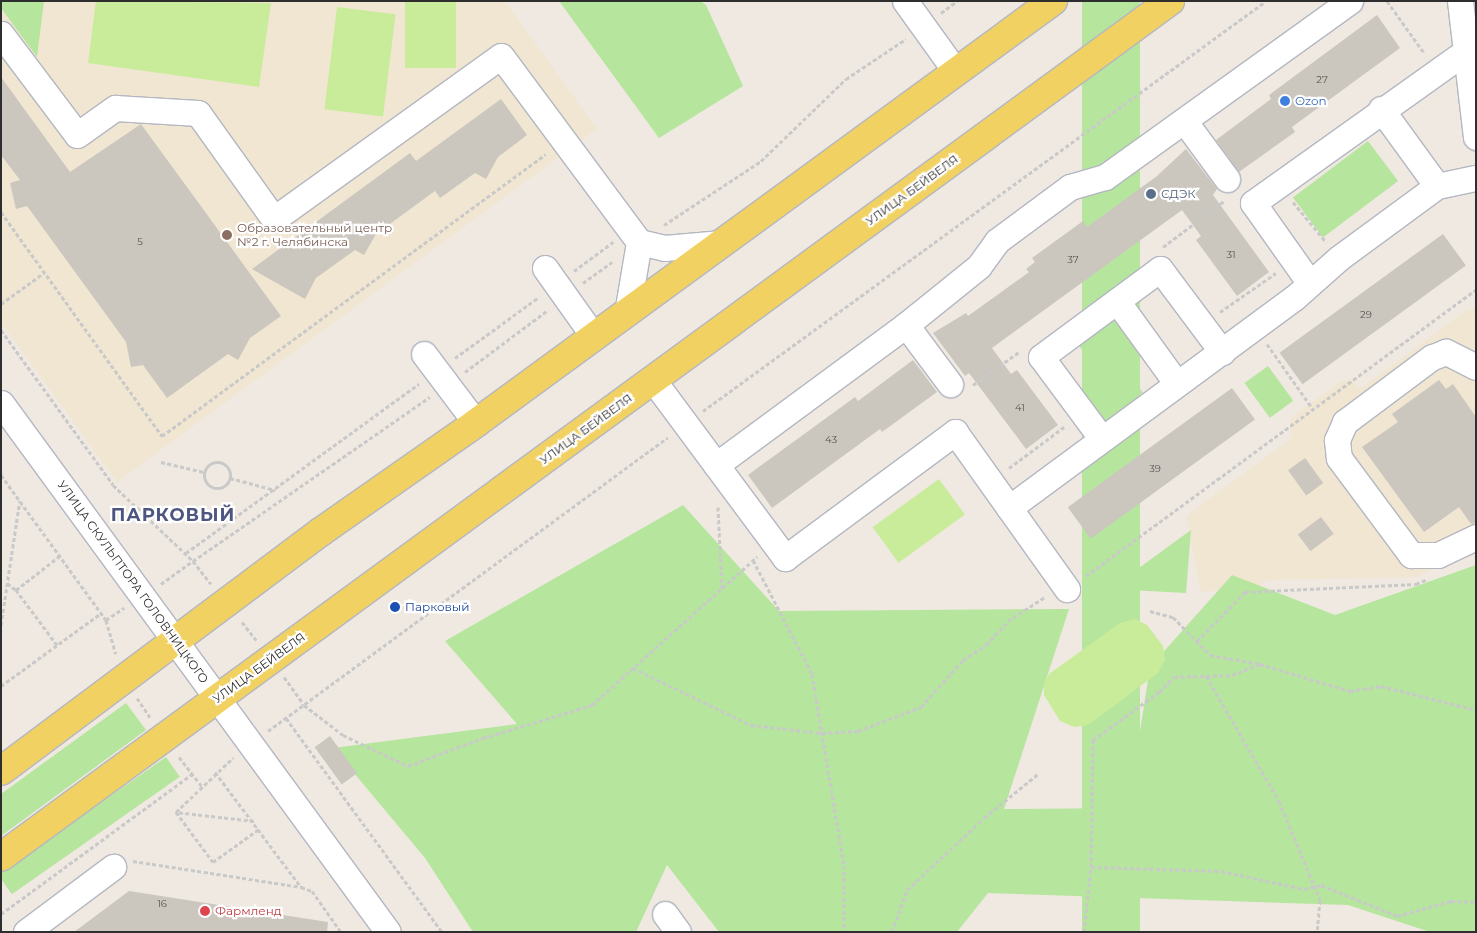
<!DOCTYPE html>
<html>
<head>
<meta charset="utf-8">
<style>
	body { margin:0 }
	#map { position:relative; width:1477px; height:933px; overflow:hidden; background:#efe9e1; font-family:Montserrat,sans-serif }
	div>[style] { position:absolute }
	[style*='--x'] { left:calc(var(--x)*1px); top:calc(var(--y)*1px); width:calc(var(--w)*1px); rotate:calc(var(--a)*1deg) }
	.education>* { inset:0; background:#f0e6d1 }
	.green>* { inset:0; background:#b6e59e; transform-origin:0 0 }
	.pitch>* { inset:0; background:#c9ec9a; transform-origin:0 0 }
	.building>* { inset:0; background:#cbc7bf; transform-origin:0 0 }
	.path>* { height:3px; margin-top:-1.5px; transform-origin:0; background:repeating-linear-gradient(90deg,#c9c9c9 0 4px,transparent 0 6.5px) }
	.path>.ring { margin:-1.5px; padding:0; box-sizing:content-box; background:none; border:3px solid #c9c9c9; border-radius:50% }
	.roads { filter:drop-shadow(1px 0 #b4b7c1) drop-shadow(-1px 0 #b4b7c1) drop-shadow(0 1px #b4b7c1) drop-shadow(0 -1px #b4b7c1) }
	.minor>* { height:25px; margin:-12.5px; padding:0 12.5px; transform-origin:12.5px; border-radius:12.5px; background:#fff }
	.major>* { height:28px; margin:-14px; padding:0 14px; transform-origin:14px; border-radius:14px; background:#f2d163 }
	.dots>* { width:14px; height:14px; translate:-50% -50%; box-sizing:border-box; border:2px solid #fff; border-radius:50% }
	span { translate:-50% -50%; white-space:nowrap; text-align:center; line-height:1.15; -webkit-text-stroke:4.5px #fff; paint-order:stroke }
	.number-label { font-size:10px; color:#555452 }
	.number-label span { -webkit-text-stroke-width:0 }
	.shop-label { font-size:12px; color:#366cbe }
	.left { translate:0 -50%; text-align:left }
	.street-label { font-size:12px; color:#2e2e2e }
	.service-label { font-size:12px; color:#4e5e75 }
	.education-label { font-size:12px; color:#785e54 }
	.transit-label { font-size:12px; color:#164399 }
	.health-label { font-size:12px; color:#be3a42 }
	.district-label { font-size:18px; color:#4d5680; font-weight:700; letter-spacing:1px }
	.frame { position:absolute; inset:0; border:2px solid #2e2e2e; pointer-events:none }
</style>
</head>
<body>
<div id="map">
	<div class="education">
		<i style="clip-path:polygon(1px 1px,505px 1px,597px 129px,117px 482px,1px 322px)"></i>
		<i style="clip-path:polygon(1476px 309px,1476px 548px,1416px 577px,1266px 580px,1257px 588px,1201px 592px,1186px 516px,1292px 438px,1291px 418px,1339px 383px,1352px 379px,1360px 389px,1467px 310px)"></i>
	</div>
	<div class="green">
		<i style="clip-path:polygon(1px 1px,44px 1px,37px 57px,1px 8px)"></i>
		<i style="clip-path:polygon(559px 1px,700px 1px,706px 5px,743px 86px,659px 138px)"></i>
		<i style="left:1082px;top:1px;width:58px;height:1033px"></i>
		<i style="left:1368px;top:141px;width:50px;height:94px;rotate:53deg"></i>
		<i style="left:1098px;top:331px;width:76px;height:24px;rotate:54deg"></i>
		<i style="left:1268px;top:366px;width:43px;height:29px;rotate:54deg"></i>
		<i style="clip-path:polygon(683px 505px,779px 611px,1069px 609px,1004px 809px,1128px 808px,1150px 667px,1232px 575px,1335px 615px,1476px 565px,1476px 932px,1430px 932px,1348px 905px,988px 893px,957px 932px,719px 932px,667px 865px,636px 932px,473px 932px,425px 858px,333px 748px,517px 724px,445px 641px)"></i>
		<i style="clip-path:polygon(1191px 530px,1186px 593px,1110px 589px)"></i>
		<i style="clip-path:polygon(126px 703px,146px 730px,1px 836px,1px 794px)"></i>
		<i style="left:166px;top:757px;width:24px;height:205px;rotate:55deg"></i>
	</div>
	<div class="pitch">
		<i style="clip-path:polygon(96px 1px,271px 3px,259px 87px,88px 63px)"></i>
		<i style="left:405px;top:1px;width:51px;height:67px"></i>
		<i style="left:337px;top:7px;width:59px;height:103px;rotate:7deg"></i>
		<i style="left:939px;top:479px;width:44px;height:82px;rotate:54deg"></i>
		<i style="clip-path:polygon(1135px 619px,1147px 625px,1163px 646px,1165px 660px,1158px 673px,1088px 725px,1074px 727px,1060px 721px,1044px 695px,1044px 683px,1049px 674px,1120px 623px)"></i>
	</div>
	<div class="building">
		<i style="clip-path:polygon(1377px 15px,1400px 48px,1292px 127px,1295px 132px,1239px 172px,1216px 140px,1271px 99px,1269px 95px)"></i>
		<i style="clip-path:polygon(1px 77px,70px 172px,141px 124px,281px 316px,250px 338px,238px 360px,228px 354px,167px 398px,143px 365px,131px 367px,126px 342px,27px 206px,16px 209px,10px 183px,20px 180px,1px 155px)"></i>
		<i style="clip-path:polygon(501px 99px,527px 135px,498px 157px,486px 179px,475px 173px,440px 198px,435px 191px,376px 234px,364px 255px,355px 250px,316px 278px,305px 299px,252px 269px,410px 153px,416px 161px)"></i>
		<i style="clip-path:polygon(1186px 149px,1217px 189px,1213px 195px,1269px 272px,1237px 296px,1196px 240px,1201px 236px,1182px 210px,992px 348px,1011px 374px,1017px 370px,1058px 425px,1026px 449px,969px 373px,965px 376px,933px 333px,966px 313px,968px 316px,1029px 272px,1026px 269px,1035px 262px,1032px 258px,1083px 221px,1087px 227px,1157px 176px)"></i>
		<i style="left:1443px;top:234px;width:39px;height:202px;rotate:54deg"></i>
		<i style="clip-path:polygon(913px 360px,937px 392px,882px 432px,880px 429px,772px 508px,748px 475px,855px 397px,858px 401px)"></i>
		<i style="clip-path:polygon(1439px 380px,1446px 389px,1453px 384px,1476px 417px,1476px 523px,1471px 524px,1459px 507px,1424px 532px,1362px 447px,1398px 422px,1392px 414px)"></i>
		<i style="left:1232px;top:388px;width:39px;height:203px;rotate:54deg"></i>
		<i style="left:1305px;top:458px;width:31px;height:21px;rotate:54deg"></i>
		<i style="left:1321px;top:517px;width:21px;height:29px;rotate:53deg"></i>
		<i style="left:330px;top:736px;width:46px;height:19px;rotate:54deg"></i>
		<i style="clip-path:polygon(129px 891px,328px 922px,327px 932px,74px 932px)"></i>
	</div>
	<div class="path">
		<i style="--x:1387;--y:1;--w:65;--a:54.4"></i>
		<i style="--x:941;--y:13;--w:20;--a:-37"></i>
		<i style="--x:1293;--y:202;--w:52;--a:50.5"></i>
		<i style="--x:1;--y:212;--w:276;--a:54.3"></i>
		<i style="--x:162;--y:436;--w:476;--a:-36.3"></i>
		<i style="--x:664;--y:225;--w:116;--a:-33.4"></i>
		<i style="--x:761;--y:161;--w:118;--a:-44"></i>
		<i style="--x:846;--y:79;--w:72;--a:-33.7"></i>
		<i style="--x:1163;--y:247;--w:76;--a:-37"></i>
		<i style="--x:574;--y:271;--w:49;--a:-36.6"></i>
		<i style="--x:583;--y:283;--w:36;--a:-36"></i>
		<i style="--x:1;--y:304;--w:54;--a:-36"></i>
		<i style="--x:1220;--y:312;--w:68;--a:-34.9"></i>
		<i style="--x:1;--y:330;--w:191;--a:54.1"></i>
		<i style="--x:113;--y:485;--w:110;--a:43.5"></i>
		<i style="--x:193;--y:561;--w:288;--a:-34.7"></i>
		<i style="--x:1267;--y:344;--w:80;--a:54.7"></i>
		<i style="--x:455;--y:358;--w:104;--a:-36"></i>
		<i style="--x:465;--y:372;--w:104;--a:-36.8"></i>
		<i style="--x:973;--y:385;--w:57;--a:-35.7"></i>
		<i style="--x:703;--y:411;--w:696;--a:-36.06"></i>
		<i class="ring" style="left:204px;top:462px;width:23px;height:23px"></i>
		<i style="--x:161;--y:462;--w:44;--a:13.1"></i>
		<i style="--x:1009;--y:468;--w:69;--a:-36.7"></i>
		<i style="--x:1;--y:475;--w:179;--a:54.1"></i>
		<i style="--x:106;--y:620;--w:35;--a:74"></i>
		<i style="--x:230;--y:478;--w:47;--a:14.9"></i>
		<i style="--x:718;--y:507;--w:84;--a:87.3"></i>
		<i style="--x:186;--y:553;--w:288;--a:-36"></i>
		<i style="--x:753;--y:560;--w:128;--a:62.6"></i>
		<i style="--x:812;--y:674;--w:194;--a:80.5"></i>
		<i style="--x:844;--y:865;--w:67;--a:90"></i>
		<i style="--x:1086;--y:576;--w:484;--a:-36.3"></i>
		<i style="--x:7;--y:583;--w:11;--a:38"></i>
		<i style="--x:161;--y:584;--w:39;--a:-36"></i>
		<i style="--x:193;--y:561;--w:29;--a:52"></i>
		<i style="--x:1150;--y:611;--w:24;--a:15"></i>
		<i style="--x:1173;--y:617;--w:53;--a:45.8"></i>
		<i style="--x:1210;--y:655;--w:51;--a:10.2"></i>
		<i style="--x:1260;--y:664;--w:94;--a:16.7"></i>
		<i style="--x:1350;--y:691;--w:31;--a:-9"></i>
		<i style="--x:1381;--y:686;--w:98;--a:14.2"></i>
		<i style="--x:106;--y:620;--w:22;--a:-34"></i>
		<i style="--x:242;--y:622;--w:23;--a:52"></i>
		<i style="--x:1;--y:625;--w:126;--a:-81.4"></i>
		<i style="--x:1197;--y:641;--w:69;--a:-45.6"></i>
		<i style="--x:1245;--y:592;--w:171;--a:-2.7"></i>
		<i style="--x:1416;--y:584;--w:13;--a:-23"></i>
		<i style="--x:57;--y:645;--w:69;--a:-126.7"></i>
		<i style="--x:16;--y:590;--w:57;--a:-37.9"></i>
		<i style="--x:633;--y:668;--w:131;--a:25.8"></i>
		<i style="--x:751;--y:725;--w:71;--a:6.4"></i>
		<i style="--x:822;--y:733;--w:36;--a:-3"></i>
		<i style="--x:858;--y:731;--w:67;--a:-20.9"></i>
		<i style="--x:921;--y:707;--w:63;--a:-48.2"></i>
		<i style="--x:963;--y:660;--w:27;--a:-33"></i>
		<i style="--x:986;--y:645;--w:33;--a:-47"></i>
		<i style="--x:1008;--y:621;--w:44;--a:-33"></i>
		<i style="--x:1206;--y:676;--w:145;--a:59.7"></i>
		<i style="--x:1279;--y:801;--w:107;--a:67.5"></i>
		<i style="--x:1320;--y:900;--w:32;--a:95"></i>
		<i style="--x:284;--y:677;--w:34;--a:54"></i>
		<i style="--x:304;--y:705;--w:49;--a:37.6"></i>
		<i style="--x:343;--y:735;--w:72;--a:25.5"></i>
		<i style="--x:408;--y:766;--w:80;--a:-20.5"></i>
		<i style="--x:483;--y:738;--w:114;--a:-16.8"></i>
		<i style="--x:592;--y:705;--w:222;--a:-41.9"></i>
		<i style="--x:1;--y:686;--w:124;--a:-36.1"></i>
		<i style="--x:137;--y:698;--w:23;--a:56"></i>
		<i style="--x:286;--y:718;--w:265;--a:53.9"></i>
		<i style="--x:268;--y:731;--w:496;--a:-36.3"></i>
		<i style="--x:179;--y:757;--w:37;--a:52"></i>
		<i style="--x:215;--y:772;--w:144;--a:53.2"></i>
		<i style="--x:176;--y:812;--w:79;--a:-43.5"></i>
		<i style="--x:254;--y:821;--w:79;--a:-173.4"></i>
		<i style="--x:176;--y:812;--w:62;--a:53.5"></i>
		<i style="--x:213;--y:862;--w:57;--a:-35.7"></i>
		<i style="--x:133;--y:861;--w:170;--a:8.8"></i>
		<i style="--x:301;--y:887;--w:12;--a:20"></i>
		<i style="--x:312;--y:891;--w:50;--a:54.7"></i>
		<i style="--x:1091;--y:867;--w:130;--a:1.8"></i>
		<i style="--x:1221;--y:871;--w:85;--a:12.2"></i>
		<i style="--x:1304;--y:889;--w:17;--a:-13"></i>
		<i style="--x:1321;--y:885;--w:82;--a:22.2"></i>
		<i style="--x:1397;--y:916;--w:56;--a:-15.5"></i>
		<i style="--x:1451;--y:901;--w:25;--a:2"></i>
		<i style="--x:1;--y:914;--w:237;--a:-36.2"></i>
		<i style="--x:892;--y:932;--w:45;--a:-70.3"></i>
		<i style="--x:907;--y:890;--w:105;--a:-43.1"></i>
		<i style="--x:984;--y:818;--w:70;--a:-39.2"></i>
		<i style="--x:1084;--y:932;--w:65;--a:-83.9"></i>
		<i style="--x:1091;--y:867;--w:127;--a:-89.1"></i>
		<i style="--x:1093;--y:740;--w:82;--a:-36"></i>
		<i style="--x:1159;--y:692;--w:21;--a:-45"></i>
		<i style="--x:1174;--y:677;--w:58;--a:-2"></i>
		<i style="--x:1232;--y:675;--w:30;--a:-21"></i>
	</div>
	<div class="roads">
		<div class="minor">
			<i style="--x:905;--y:1;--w:87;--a:54.3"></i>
			<i style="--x:1460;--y:1;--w:137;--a:83.3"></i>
			<i style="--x:1;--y:34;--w:126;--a:53"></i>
			<i style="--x:77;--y:135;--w:47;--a:-35.4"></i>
			<i style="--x:115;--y:108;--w:83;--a:3.4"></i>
			<i style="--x:198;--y:113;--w:130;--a:54.4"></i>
			<i style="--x:274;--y:219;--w:279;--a:-35.7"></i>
			<i style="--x:501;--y:56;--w:232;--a:53.4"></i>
			<i style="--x:639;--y:242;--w:72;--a:99.6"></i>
			<i style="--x:1381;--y:109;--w:95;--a:54"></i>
			<i style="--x:1185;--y:122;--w:71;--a:53.6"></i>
			<i style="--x:639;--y:242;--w:26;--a:13"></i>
			<i style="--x:664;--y:248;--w:58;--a:-4.9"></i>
			<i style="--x:545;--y:268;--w:85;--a:54.6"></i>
			<i style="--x:1309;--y:282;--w:97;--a:-125.3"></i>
			<i style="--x:1253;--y:203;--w:262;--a:-35.5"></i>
			<i style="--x:1117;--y:301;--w:102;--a:54.1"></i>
			<i style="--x:906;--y:325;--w:74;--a:53.3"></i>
			<i style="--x:424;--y:354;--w:86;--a:53"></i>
			<i style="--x:1476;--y:367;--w:34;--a:-153"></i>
			<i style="--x:1446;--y:352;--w:15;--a:160"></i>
			<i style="--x:1432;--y:357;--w:109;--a:143.2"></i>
			<i style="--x:1345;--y:422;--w:20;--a:114"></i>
			<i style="--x:1337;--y:440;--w:18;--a:84"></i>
			<i style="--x:1339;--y:458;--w:121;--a:53.4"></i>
			<i style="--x:1411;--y:555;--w:27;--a:0"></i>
			<i style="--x:1438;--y:555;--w:42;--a:-25.3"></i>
			<i style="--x:653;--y:380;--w:222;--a:53.4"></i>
			<i style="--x:785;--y:558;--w:212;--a:-36.5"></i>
			<i style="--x:955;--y:432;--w:193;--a:54.5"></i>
			<i style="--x:1;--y:403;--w:655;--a:53.81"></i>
			<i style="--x:1102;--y:439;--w:102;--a:-126.6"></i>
			<i style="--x:1041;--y:357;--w:148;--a:-36.5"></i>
			<i style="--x:1160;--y:269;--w:104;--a:53.2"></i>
			<i style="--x:716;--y:465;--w:236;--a:-36.4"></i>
			<i style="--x:906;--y:325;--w:94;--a:-38.9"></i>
			<i style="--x:979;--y:266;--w:31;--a:-54"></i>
			<i style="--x:997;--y:241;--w:91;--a:-36.5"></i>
			<i style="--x:1070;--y:187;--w:36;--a:-16"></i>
			<i style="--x:1105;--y:177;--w:302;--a:-35.7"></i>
			<i style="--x:1009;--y:508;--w:354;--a:-36.4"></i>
			<i style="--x:1294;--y:298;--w:60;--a:-41.6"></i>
			<i style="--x:1339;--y:258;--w:122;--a:-36.3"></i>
			<i style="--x:1437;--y:186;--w:40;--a:-12"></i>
			<i style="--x:665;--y:914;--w:22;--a:54"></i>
			<i style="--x:26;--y:932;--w:109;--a:-36.8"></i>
		</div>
		<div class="major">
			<i style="--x:1;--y:771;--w:401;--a:-36.8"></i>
			<i style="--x:322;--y:531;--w:188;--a:-35"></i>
			<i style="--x:476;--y:423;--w:715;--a:-36.18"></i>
			<i style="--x:1;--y:857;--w:1449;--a:-36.21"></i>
		</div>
	</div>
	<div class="dots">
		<i style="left:1285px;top:101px;background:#3f7fe0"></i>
		<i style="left:1151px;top:194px;background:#5c6f8a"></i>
		<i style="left:227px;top:235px;background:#8d6e63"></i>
		<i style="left:395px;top:607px;background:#1a4fb4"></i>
		<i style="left:205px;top:911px;background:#e0444e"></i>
	</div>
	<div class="number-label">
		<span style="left:1322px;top:80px">27</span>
		<span style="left:140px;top:242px">5</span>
		<span style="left:1231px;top:255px">31</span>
		<span style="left:1073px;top:260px">37</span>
		<span style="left:1366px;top:315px">29</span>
		<span style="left:1020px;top:408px">41</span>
		<span style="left:831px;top:440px">43</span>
		<span style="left:1155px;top:469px">39</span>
		<span style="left:162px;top:904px">16</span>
	</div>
	<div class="shop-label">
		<span class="left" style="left:1295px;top:101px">Ozon</span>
	</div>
	<div class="street-label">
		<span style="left:912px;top:190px;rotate:-36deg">УЛИЦА БЕЙВЕЛЯ</span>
		<span style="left:586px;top:429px;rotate:-36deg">УЛИЦА БЕЙВЕЛЯ</span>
		<span style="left:133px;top:582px;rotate:54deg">УЛИЦА СКУЛЬПТОРА ГОЛОВНИЦКОГО</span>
		<span style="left:259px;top:668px;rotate:-36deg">УЛИЦА БЕЙВЕЛЯ</span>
	</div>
	<div class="service-label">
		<span class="left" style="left:1161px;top:194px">СДЭК</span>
	</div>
	<div class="education-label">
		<span class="left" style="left:237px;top:235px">Образовательный центр<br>№2 г. Челябинска</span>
	</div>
	<div class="transit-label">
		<span class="left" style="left:405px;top:607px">Парковый</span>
	</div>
	<div class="health-label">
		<span class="left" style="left:215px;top:911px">Фармленд</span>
	</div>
	<div class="district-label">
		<span style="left:173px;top:515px">ПАРКОВЫЙ</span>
	</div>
	<div class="frame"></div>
</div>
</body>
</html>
